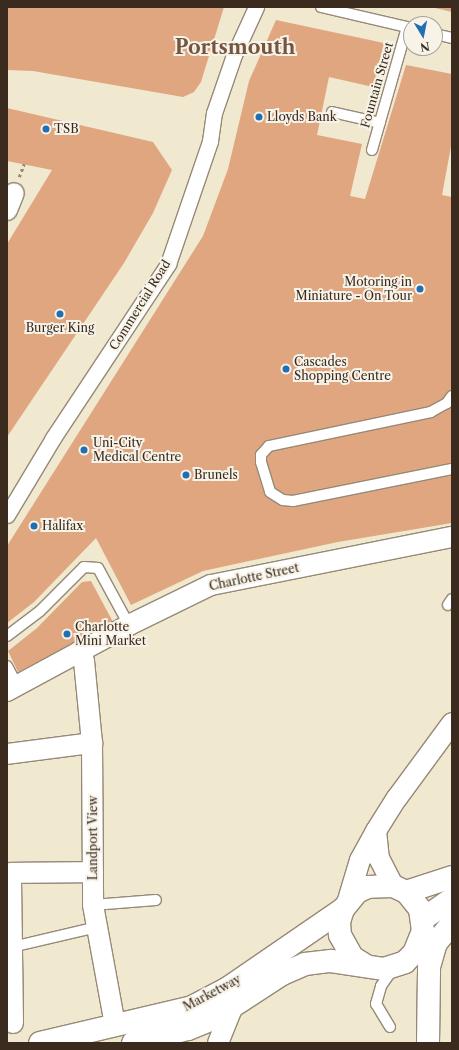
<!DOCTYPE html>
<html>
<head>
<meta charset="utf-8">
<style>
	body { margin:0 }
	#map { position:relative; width:459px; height:1050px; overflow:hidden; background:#f0e8cf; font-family:"Libre Caslon Text",serif }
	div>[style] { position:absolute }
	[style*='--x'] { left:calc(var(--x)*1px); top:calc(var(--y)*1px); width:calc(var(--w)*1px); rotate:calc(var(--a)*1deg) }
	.building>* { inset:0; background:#dfa680 }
	.path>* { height:2.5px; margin-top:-1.25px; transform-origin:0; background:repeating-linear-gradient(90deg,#968976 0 3px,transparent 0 6px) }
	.roads { filter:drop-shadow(1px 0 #968976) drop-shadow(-1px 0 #968976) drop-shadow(0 1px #968976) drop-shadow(0 -1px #968976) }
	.service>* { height:10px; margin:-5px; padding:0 5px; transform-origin:5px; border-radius:5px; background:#fff }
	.pedestrian>* { height:15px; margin:-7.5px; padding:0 7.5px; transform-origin:7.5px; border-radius:7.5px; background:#fff }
	.minor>* { height:20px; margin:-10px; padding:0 10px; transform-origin:10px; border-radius:10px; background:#fff }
	.primary>* { height:22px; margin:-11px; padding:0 11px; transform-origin:11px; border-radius:11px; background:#fff }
	.dots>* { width:11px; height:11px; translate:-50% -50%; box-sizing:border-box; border:2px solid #f7f3e8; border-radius:50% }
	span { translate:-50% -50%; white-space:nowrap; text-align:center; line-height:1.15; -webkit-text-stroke:4px #f7f3e8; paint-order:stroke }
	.street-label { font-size:12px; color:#3b2a1e }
	.poi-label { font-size:12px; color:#3b2a1e }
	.left { translate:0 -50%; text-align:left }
	.right { translate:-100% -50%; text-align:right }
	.town-label { font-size:20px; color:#745540; font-weight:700 }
	.frame { position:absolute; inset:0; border:8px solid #3b2a1e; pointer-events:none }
	.north { position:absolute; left:403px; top:16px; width:40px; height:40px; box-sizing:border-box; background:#f7f3e8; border:1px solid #aca397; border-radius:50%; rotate:170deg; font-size:11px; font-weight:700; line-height:16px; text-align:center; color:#3b2a1e }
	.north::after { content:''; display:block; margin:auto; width:14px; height:18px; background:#1f6fb2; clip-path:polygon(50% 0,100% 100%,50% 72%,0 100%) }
</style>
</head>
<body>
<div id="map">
	<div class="building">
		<i style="clip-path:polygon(7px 7px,224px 7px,201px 82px,194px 92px,183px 97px,33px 71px,7px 70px)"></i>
		<i style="clip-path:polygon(435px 7px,452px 7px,452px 12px,435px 8px)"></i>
		<i style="clip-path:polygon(276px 20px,384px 43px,373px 87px,329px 77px,317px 135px,362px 144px,350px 196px,365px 199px,406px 65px,452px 74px,452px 141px,442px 195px,452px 197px,452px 523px,338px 542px,203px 571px,131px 605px,96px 538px,34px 602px,7px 623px,7px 546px,203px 236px,228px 169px,249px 81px)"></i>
		<i style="clip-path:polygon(7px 108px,153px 142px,172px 170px,153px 213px,124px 263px,7px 437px,7px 244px,52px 170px,7px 161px)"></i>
		<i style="clip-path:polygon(91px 581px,113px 622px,18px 672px,8px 651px,37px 628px,82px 582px)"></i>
	</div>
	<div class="path">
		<i style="--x:19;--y:177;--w:14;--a:-69"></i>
	</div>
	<div class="roads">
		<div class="service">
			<i style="--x:321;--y:7;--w:92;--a:13.1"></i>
			<i style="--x:435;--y:34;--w:17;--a:13"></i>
			<i style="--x:332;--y:112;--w:49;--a:12.9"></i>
			<i style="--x:372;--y:150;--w:128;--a:-74.1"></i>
			<i style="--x:452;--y:396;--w:9;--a:126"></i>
			<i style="--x:447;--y:403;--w:18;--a:151"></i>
			<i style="--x:431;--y:412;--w:166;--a:168.1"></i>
			<i style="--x:269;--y:446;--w:12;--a:132"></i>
			<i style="--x:261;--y:455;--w:7;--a:90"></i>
			<i style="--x:261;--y:462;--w:31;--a:73"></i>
			<i style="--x:270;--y:492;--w:15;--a:32"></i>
			<i style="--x:283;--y:500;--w:10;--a:6"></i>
			<i style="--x:293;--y:501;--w:162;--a:-11.4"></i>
			<i style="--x:448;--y:605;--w:7;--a:-56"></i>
			<i style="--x:7;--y:636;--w:41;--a:-37.1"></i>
			<i style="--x:40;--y:611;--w:62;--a:-45"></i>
			<i style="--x:84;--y:567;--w:14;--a:4"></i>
			<i style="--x:98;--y:568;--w:65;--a:61.5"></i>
			<i style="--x:7;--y:666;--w:21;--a:62"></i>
			<i style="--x:93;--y:905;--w:63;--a:-4.5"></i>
			<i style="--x:12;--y:947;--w:87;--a:-13.2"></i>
			<i style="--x:390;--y:1027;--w:27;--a:-121"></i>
			<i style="--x:376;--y:1004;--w:19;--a:-74"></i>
			<i style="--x:381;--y:986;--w:21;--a:-55"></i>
		</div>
		<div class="pedestrian">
			<i style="--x:7;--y:515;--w:90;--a:-59.1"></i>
			<i style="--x:53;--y:438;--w:209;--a:-56.5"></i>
			<i style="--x:168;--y:264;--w:130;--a:-71.1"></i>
			<i style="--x:210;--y:141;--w:28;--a:-82"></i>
			<i style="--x:214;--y:113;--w:61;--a:-71"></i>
			<i style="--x:234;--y:55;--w:53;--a:-65.4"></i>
		</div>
		<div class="minor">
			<i style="--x:7;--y:210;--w:18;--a:-68"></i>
			<i style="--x:80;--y:651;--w:11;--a:68"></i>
			<i style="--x:84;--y:661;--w:82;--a:84.4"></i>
			<i style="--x:92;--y:743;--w:162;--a:89.6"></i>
			<i style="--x:93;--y:905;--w:122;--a:79.6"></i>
			<i style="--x:7;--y:691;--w:139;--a:-28.4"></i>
			<i style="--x:129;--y:625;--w:91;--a:-26"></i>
			<i style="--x:211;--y:585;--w:246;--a:-11.3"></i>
			<i style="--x:7;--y:754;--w:86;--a:-7.4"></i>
			<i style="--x:376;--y:831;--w:27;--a:84"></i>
			<i style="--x:379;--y:858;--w:31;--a:63"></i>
			<i style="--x:348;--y:900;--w:42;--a:-73.3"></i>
			<i style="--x:360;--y:860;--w:33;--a:-61"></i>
			<i style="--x:376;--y:831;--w:39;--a:-58"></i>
			<i style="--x:397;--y:798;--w:93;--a:-53.7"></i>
			<i style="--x:13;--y:1023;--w:150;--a:-90.8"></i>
			<i style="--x:11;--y:873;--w:82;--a:-0.7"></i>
			<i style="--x:218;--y:1043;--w:38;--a:-68"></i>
		</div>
		<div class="primary">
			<i style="--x:406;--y:892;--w:48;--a:-18.1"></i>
			<i style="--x:423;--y:919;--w:35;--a:-35"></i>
			<i style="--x:40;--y:1043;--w:156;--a:-13.3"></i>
			<i style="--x:192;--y:1007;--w:41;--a:-27.8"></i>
			<i style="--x:228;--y:988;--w:140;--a:-34.5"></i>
			<i style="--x:133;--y:1043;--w:57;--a:-14.3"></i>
			<i style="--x:188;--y:1029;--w:27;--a:-22"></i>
			<i style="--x:213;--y:1019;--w:82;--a:-33.1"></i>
			<i style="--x:282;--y:974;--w:25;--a:-23"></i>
			<i style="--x:305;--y:964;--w:26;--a:-7"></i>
			<i style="--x:331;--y:961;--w:54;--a:8.6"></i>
			<i style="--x:384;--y:969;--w:22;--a:-18"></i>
			<i style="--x:405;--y:962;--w:13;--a:-45"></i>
			<i style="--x:414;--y:953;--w:24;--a:-68"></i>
			<i style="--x:423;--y:931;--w:22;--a:-98"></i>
			<i style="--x:420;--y:909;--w:22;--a:-129"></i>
			<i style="--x:406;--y:892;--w:14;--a:-155"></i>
			<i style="--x:393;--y:886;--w:25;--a:178"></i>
			<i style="--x:368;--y:887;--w:12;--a:156"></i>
			<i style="--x:357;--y:892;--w:22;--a:129"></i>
			<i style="--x:343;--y:909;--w:14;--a:107"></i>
			<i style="--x:339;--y:922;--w:13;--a:86"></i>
			<i style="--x:340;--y:935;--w:25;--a:61"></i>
			<i style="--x:352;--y:957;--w:13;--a:32"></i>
			<i style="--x:428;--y:1043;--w:76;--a:-89.2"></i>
			<i style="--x:429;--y:967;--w:25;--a:-74"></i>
			<i style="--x:436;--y:943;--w:26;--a:-51"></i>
		</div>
	</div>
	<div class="dots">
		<i style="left:259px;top:117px;background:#1f6fb2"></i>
		<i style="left:46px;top:129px;background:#1f6fb2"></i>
		<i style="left:420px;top:289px;background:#1f6fb2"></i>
		<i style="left:60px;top:314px;background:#1f6fb2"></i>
		<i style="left:286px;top:369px;background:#1f6fb2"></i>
		<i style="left:84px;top:450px;background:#1f6fb2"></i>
		<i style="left:186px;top:475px;background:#1f6fb2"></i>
		<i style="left:34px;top:526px;background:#1f6fb2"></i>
		<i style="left:67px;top:634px;background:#1f6fb2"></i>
	</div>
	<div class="street-label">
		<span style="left:377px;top:85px;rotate:-74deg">Fountain Street</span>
		<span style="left:140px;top:305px;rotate:-58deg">Commercial Road</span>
		<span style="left:254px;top:577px;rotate:-12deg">Charlotte Street</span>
		<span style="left:93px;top:838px;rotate:-90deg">Landport View</span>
		<span style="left:212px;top:993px;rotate:-28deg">Marketway</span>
	</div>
	<div class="poi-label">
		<span class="left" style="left:267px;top:117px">Lloyds Bank</span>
		<span class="left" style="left:54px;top:129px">TSB</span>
		<span class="right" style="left:412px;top:289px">Motoring in<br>Miniature - On Tour</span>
		<span style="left:60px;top:328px">Burger King</span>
		<span class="left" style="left:294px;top:369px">Cascades<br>Shopping Centre</span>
		<span class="left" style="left:93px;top:450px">Uni-City<br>Medical Centre</span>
		<span class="left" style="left:194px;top:475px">Brunels</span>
		<span class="left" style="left:42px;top:526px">Halifax</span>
		<span class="left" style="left:75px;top:634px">Charlotte<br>Mini Market</span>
	</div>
	<div class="town-label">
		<span style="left:235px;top:47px">Portsmouth</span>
	</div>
	<div class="frame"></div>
	<div class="north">N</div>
</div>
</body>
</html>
